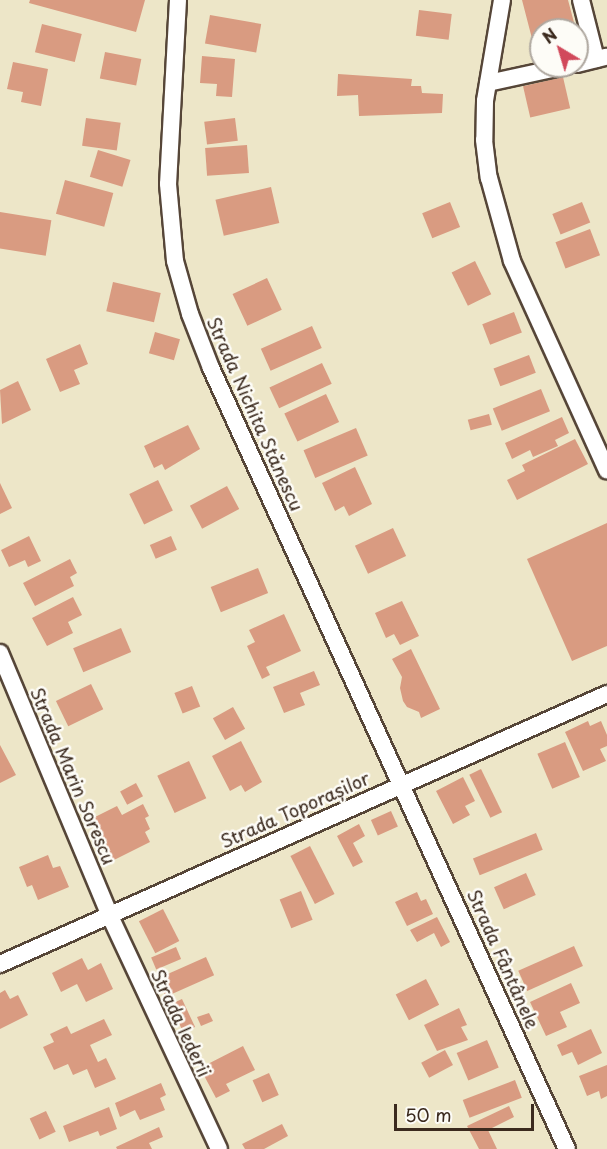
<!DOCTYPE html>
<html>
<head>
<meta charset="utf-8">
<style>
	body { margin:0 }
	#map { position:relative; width:607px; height:1149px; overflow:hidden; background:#ede6c8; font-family:"Playpen Sans",sans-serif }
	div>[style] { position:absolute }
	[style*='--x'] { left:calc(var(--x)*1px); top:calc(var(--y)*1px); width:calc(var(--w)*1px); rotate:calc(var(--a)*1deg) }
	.building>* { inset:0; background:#d99b81; transform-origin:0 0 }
	.roads { filter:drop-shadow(2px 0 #564638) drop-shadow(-2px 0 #564638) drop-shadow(0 2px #564638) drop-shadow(0 -2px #564638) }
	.minor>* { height:16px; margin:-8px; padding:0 8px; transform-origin:8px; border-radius:8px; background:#fff }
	span { translate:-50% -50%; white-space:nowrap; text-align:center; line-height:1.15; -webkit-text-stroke:5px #fdfcf7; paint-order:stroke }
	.street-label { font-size:18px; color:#3b2a1e }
	.north { position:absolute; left:529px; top:18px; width:60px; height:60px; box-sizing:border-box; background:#fdfcf7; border:2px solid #afa8a0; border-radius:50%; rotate:322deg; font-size:16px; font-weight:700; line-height:24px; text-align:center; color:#3b2a1e }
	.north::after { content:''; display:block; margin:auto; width:21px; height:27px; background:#d1495b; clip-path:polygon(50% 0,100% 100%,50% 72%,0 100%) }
	.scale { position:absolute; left:394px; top:1104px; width:140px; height:27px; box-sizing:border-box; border:3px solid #3b2a1e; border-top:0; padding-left:8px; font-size:18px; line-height:21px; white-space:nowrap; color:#3b2a1e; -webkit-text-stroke:4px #fdfcf7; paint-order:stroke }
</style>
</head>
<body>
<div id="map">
	<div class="building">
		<i style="clip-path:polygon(30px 0,145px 0,136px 32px,29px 3px)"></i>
		<i style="clip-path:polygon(522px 0,568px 0,576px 30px,541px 30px,541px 53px,536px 54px)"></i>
		<i style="left:419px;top:10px;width:33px;height:26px;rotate:7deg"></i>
		<i style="left:210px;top:15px;width:52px;height:29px;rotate:10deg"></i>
		<i style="left:42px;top:24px;width:41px;height:29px;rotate:14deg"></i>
		<i style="left:105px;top:52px;width:37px;height:27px;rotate:11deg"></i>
		<i style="clip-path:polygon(202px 56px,235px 59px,232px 97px,216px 96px,217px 84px,200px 83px)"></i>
		<i style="clip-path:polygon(13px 62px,48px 69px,41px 106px,21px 102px,23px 92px,7px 89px)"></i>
		<i style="clip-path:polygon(338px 74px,412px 79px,411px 86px,421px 86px,422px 93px,443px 94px,442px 113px,359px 116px,358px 95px,337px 96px)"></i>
		<i style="left:563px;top:77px;width:32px;height:41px;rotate:77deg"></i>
		<i style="left:86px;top:118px;width:35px;height:28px;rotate:8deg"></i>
		<i style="left:235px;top:118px;width:23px;height:31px;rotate:83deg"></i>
		<i style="left:247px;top:145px;width:28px;height:42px;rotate:86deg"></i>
		<i style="left:98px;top:150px;width:34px;height:28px;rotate:17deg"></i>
		<i style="left:65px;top:180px;width:50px;height:35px;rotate:15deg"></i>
		<i style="left:271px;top:187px;width:37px;height:57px;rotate:77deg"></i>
		<i style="left:450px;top:202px;width:27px;height:30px;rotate:68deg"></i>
		<i style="left:582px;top:202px;width:22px;height:32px;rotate:68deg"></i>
		<i style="left:0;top:212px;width:52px;height:36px;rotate:9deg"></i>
		<i style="left:590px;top:229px;width:28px;height:37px;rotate:69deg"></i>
		<i style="left:475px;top:261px;width:37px;height:26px;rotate:64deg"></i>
		<i style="left:267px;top:278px;width:35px;height:38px;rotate:65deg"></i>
		<i style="left:113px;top:282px;width:49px;height:30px;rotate:13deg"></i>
		<i style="left:514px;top:312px;width:22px;height:34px;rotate:69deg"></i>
		<i style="left:312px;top:326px;width:24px;height:56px;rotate:66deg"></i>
		<i style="left:155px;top:332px;width:26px;height:22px;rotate:16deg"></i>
		<i style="clip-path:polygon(80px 344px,88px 364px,74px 370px,80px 384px,60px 392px,46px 359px)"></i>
		<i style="left:529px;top:355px;width:19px;height:38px;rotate:69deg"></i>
		<i style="left:322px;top:363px;width:23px;height:58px;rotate:65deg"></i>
		<i style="clip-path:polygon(18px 381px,31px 410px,2px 424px,0 390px)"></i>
		<i style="left:541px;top:389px;width:24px;height:52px;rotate:68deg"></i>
		<i style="left:326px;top:394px;width:31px;height:46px;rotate:65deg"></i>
		<i style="left:489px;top:414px;width:11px;height:22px;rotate:75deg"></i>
		<i style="clip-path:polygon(562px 417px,569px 433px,555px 440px,558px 446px,533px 457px,530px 450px,512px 459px,505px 443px)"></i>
		<i style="clip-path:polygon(188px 425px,200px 449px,165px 470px,162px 464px,154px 468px,144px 446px)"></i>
		<i style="left:356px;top:428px;width:30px;height:57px;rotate:67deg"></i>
		<i style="clip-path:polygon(575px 439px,588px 464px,517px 500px,507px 480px,525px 471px,522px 465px)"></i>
		<i style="clip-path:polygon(355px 467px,372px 504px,349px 516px,344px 506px,335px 511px,322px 483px)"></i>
		<i style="left:158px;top:480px;width:34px;height:32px;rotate:64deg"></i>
		<i style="clip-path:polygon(0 483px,12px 508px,0 514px)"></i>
		<i style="left:227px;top:486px;width:26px;height:42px;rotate:62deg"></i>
		<i style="clip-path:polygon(607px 523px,607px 646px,572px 661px,527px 559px)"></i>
		<i style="left:393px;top:528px;width:31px;height:42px;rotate:65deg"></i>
		<i style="clip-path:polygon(29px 536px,41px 561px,28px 567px,25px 560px,9px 567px,1px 550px)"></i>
		<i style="left:171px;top:536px;width:15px;height:23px;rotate:67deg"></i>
		<i style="clip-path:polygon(70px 559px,77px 573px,70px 577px,74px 586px,35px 606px,23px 583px)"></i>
		<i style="left:258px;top:568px;width:27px;height:51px;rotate:68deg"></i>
		<i style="clip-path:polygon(73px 597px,82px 615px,68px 622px,73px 633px,47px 646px,32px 618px)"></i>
		<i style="clip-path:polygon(402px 601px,419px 636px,400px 645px,394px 634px,386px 638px,375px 613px)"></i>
		<i style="clip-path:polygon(284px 614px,301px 651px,266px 667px,270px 675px,262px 679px,247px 646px,255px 642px,249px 630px)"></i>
		<i style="left:121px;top:628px;width:26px;height:52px;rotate:67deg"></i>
		<i style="clip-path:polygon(411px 649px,440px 709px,421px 718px,419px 712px,407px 707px,403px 701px,400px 688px,402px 677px,392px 659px)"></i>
		<i style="clip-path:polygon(314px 671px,320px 685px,300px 693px,305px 705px,284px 713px,273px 687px)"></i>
		<i style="left:91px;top:684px;width:28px;height:39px;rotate:64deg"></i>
		<i style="left:192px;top:686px;width:22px;height:19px;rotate:68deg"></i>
		<i style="left:233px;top:707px;width:25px;height:23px;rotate:61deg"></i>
		<i style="clip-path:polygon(588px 721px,590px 726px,601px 721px,607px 735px,607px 746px,600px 749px,606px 761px,583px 771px,565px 732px)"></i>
		<i style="clip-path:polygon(241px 741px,262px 782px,245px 792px,241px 785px,230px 791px,212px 756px)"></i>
		<i style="left:565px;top:742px;width:38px;height:30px;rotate:67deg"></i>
		<i style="clip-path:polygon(0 745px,16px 775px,0 783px)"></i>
		<i style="left:189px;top:761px;width:41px;height:35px;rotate:65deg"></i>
		<i style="left:481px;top:769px;width:48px;height:13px;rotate:64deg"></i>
		<i style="clip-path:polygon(463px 777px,475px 801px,465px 806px,470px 815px,453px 824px,436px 791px)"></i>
		<i style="left:136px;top:783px;width:15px;height:18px;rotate:62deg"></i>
		<i style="clip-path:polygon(143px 804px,149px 816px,145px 818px,150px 829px,145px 832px,150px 842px,112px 861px,91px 819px,117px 806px,122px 815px)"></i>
		<i style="left:391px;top:811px;width:17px;height:22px;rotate:66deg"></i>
		<i style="clip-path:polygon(359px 824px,365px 836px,353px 843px,363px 862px,353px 867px,337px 836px)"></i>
		<i style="left:536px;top:833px;width:18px;height:68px;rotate:68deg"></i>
		<i style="left:310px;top:846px;width:54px;height:22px;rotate:63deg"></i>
		<i style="clip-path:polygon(48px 855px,53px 868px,60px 866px,69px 887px,38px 900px,32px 885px,27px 887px,19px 867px)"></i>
		<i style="left:526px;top:873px;width:24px;height:35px;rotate:66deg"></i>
		<i style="left:301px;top:891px;width:31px;height:23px;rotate:68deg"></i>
		<i style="clip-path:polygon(417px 892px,421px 901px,426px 899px,433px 914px,407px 926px,395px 902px)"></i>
		<i style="left:163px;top:909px;width:36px;height:27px;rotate:63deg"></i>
		<i style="clip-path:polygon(437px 917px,450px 942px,441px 947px,434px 933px,417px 942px,410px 930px)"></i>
		<i style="left:574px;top:946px;width:22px;height:61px;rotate:66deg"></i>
		<i style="left:176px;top:947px;width:13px;height:27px;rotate:67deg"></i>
		<i style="left:206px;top:957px;width:20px;height:53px;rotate:66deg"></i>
		<i style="clip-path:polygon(82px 958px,88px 970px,101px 963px,113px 989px,86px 1002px,77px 984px,61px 992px,52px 973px)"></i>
		<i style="left:426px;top:979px;width:29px;height:34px;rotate:63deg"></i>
		<i style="clip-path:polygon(571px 983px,580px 1003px,560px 1012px,567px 1027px,546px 1036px,530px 1002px)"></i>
		<i style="clip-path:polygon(5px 990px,10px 999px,18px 995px,28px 1015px,0 1029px,0 993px)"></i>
		<i style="left:182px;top:999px;width:31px;height:13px;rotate:65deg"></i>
		<i style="clip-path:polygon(459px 1008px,467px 1025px,461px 1027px,468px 1040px,437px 1051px,424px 1025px)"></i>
		<i style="clip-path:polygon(209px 1013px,213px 1021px,201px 1026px,197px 1017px)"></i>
		<i style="clip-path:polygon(104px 1019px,112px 1035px,90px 1045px,98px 1062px,106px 1058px,116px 1079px,95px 1088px,87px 1069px,73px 1075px,68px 1064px,54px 1070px,43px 1047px,54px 1042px,50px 1034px,67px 1026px,71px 1034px)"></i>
		<i style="clip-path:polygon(591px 1029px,602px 1053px,578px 1065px,572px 1052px,562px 1056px,557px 1045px)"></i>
		<i style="left:487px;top:1040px;width:30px;height:33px;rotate:67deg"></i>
		<i style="clip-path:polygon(243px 1046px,255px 1070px,226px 1084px,230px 1091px,216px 1098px,200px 1068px)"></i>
		<i style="left:445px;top:1050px;width:17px;height:27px;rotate:62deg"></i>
		<i style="clip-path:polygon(607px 1065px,607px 1096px,601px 1099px,599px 1091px,587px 1096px,579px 1076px)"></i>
		<i style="left:269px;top:1073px;width:24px;height:18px;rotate:66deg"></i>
		<i style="left:515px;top:1080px;width:19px;height:56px;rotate:69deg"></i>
		<i style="clip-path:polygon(161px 1083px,166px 1095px,160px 1098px,165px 1110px,140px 1120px,135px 1110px,120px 1117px,115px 1103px)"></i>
		<i style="clip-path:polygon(509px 1106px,514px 1117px,488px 1130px,497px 1149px,479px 1149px,467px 1126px)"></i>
		<i style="clip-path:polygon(109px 1107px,117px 1129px,100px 1136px,98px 1131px,69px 1142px,63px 1126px)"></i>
		<i style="left:46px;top:1111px;width:23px;height:18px;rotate:65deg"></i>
		<i style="clip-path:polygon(282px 1124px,288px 1136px,264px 1149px,245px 1149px,242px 1144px)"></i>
		<i style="clip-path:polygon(159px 1127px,163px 1137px,149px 1143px,152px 1149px,117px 1149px,116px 1147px)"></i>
	</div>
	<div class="roads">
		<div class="minor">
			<i style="--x:178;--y:0;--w:184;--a:93.1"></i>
			<i style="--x:168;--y:184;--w:77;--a:84.8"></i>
			<i style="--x:175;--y:261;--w:55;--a:74.2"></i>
			<i style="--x:190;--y:314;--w:58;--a:68.7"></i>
			<i style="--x:211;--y:368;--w:858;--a:65.5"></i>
			<i style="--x:502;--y:0;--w:102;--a:99.6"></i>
			<i style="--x:485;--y:101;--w:39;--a:91"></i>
			<i style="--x:484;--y:140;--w:38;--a:83"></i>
			<i style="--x:489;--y:178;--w:86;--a:74.5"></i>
			<i style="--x:512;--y:261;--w:230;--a:65.6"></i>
			<i style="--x:581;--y:0;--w:61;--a:75.7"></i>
			<i style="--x:577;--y:64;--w:30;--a:-14"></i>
			<i style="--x:488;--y:83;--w:80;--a:-12.3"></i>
			<i style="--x:0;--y:653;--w:283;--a:67.3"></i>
			<i style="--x:109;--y:914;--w:259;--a:64.9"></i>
			<i style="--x:0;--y:964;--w:664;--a:-23.98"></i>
		</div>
	</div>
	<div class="street-label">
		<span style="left:255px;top:414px;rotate:66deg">Strada Nichita Stănescu</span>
		<span style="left:73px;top:776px;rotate:67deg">Strada Marin Sorescu</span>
		<span style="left:295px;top:810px;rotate:-24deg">Strada Toporașilor</span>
		<span style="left:503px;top:959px;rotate:66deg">Strada Fântânele</span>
		<span style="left:181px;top:1023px;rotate:65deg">Strada Iederii</span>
	</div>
	<div class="north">N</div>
	<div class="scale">50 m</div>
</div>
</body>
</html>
